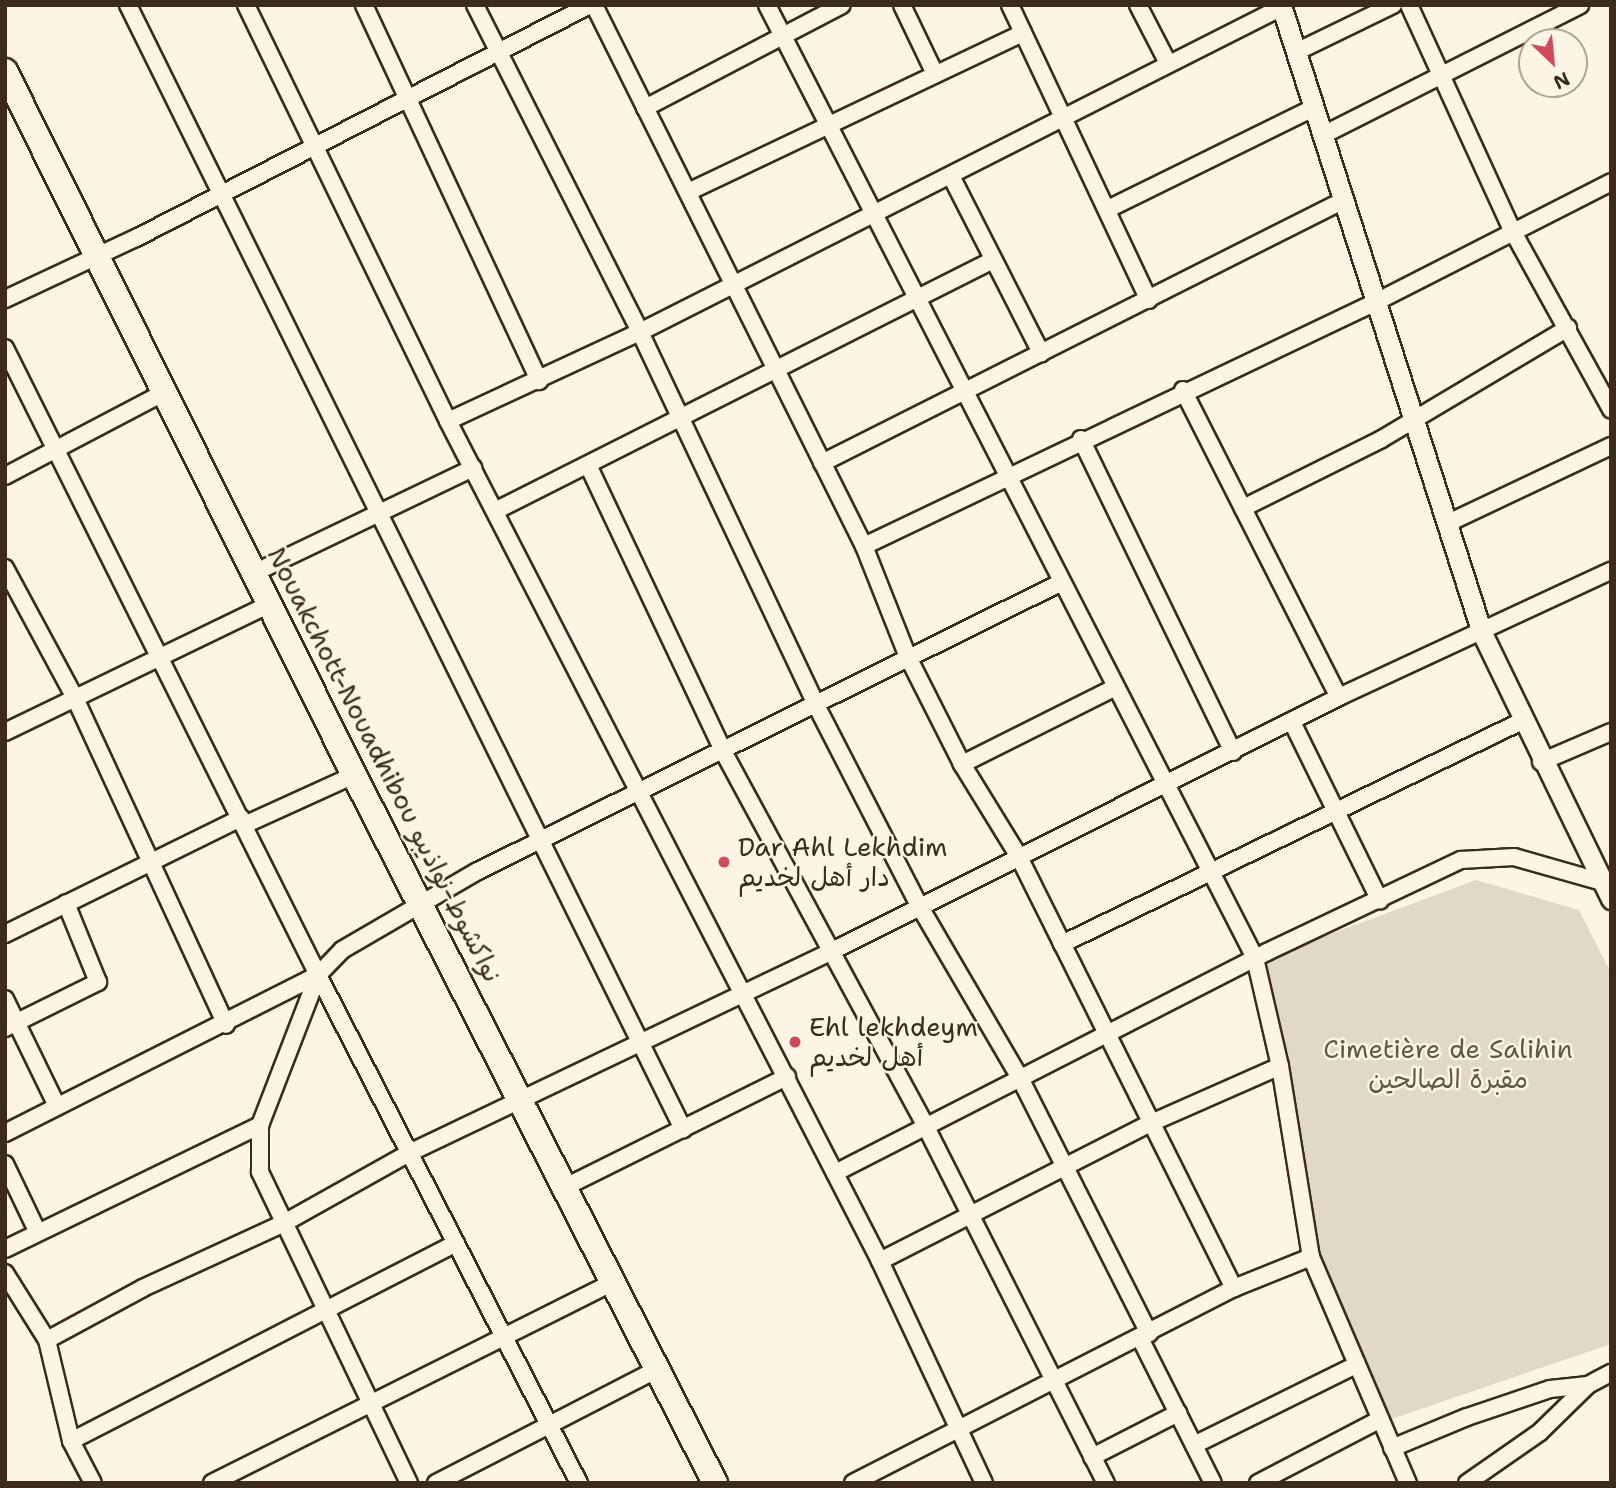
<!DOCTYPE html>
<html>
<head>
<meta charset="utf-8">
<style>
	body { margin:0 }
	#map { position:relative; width:1616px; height:1488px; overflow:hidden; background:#fcf5e5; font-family:"Shantell Sans","Playpen Sans Arabic",sans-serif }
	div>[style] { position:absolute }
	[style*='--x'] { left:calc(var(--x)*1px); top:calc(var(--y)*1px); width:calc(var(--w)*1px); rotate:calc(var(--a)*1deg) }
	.green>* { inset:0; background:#e0d8c8 }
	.roads { filter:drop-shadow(2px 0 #3b2a1e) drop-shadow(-2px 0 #3b2a1e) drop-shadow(0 2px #3b2a1e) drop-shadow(0 -2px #3b2a1e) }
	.minor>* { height:16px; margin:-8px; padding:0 8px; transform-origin:8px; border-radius:8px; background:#fcf5e5 }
	.tertiary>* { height:19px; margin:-9.5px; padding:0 9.5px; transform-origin:9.5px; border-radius:9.5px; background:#fcf5e5 }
	.trunk>* { height:24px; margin:-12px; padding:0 12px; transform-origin:12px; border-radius:12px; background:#fcf5e5 }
	.dots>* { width:19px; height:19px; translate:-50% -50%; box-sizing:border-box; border:4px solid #fcf5e5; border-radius:50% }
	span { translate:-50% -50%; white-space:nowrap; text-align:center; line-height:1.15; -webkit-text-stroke:5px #fcf5e5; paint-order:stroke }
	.street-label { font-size:26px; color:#3b2a1e }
	.poi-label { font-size:26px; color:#3b2a1e }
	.left { translate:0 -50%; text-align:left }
	.park-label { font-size:26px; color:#645648 }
	.frame { position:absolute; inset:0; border:7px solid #3b2a1e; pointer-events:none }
	.north { position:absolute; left:1518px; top:28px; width:70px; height:70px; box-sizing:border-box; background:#fcf5e5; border:2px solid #afa495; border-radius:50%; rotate:154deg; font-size:19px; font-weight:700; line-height:28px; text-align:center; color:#3b2a1e }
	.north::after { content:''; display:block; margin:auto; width:24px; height:32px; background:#d1495b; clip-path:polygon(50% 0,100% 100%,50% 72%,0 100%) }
</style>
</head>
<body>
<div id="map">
	<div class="green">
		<i style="clip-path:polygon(1476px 880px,1579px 910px,1611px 973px,1611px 1344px,1389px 1420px,1309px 1242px,1266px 958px)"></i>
	</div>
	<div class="roads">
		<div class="minor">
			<i style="--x:128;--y:5;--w:1254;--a:63.72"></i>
			<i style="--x:246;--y:5;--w:462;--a:64.1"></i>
			<i style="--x:448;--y:421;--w:945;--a:62.78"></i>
			<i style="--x:880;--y:1261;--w:245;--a:64.9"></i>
			<i style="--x:364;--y:5;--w:415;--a:65"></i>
			<i style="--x:475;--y:5;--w:366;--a:63.2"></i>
			<i style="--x:640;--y:332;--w:412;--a:64.7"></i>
			<i style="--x:816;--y:705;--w:227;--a:62.8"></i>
			<i style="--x:920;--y:907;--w:200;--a:59.7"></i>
			<i style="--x:1021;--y:1080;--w:284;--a:63.2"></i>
			<i style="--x:594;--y:5;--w:605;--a:63.48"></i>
			<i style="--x:864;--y:546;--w:119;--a:68.4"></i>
			<i style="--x:908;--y:657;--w:120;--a:63.2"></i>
			<i style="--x:962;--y:764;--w:107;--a:58.4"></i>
			<i style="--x:1018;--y:855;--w:484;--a:63.5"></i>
			<i style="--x:767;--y:5;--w:1071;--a:62.88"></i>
			<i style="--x:1255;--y:958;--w:111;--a:77"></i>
			<i style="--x:1280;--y:1066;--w:193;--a:80.8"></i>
			<i style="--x:1311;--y:1257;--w:83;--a:158.1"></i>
			<i style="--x:1234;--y:1288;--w:428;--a:152.9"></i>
			<i style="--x:902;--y:5;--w:76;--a:64.4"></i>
			<i style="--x:1010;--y:5;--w:326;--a:64.8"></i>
			<i style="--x:1138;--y:5;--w:65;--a:62.7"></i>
			<i style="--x:1409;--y:5;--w:247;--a:65.4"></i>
			<i style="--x:1512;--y:230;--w:205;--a:61.1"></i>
			<i style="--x:1296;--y:52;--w:108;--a:-25.9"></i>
			<i style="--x:645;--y:108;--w:222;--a:-27.6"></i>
			<i style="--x:1325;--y:134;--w:286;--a:-26.8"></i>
			<i style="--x:951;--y:176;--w:199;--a:63"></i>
			<i style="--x:688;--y:192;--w:371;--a:-25.4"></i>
			<i style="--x:1108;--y:209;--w:231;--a:-26.2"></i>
			<i style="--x:5;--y:299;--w:145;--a:-25"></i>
			<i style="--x:136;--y:238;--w:510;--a:-27.17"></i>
			<i style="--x:5;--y:348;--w:701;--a:63.47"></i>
			<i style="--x:318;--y:975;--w:571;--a:62.81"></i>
			<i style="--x:1183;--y:390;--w:344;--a:63.1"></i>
			<i style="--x:448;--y:421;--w:212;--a:-24.9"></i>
			<i style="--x:640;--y:332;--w:720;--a:-26.85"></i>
			<i style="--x:1081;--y:439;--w:348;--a:64.1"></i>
			<i style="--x:822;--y:463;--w:585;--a:-26.74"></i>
			<i style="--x:588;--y:465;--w:316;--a:64.7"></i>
			<i style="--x:723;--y:751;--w:427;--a:61.6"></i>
			<i style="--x:926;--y:1127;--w:399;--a:63.2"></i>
			<i style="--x:5;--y:476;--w:178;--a:-27.7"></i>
			<i style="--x:1243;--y:508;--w:153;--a:-26.4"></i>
			<i style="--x:1380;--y:440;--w:219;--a:-30.8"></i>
			<i style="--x:495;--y:511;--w:558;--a:-26.75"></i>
			<i style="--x:1446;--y:524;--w:183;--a:-25.3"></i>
			<i style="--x:864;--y:546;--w:565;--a:-25.48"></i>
			<i style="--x:1374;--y:303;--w:266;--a:-27"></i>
			<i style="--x:5;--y:568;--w:148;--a:61.7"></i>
			<i style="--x:75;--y:698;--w:360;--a:65.2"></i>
			<i style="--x:256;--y:572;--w:241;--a:-25.6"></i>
			<i style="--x:1292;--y:722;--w:199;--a:63.8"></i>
			<i style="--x:5;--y:732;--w:294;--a:-25.8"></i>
			<i style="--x:1541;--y:762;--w:76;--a:-23.2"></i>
			<i style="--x:962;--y:764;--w:170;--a:-26.6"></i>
			<i style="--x:244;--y:825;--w:121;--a:-24.4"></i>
			<i style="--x:5;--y:934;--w:263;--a:-26.2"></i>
			<i style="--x:1062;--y:944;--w:511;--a:-25.86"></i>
			<i style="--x:318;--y:975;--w:161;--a:111.1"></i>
			<i style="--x:260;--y:1125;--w:47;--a:90"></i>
			<i style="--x:260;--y:1172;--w:345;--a:64.4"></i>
			<i style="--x:5;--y:999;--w:119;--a:64.1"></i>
			<i style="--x:5;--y:1028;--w:104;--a:-26.3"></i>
			<i style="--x:98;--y:982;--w:85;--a:-112.1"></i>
			<i style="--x:5;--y:1133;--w:351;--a:-26.8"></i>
			<i style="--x:318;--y:975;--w:35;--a:-46"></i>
			<i style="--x:342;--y:950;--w:157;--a:-30.2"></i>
			<i style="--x:478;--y:871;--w:649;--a:-26.33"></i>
			<i style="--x:5;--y:1164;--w:76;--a:64.4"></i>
			<i style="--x:835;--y:1173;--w:485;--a:-27.1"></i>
			<i style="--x:1267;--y:952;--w:215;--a:-25.4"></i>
			<i style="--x:1461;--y:860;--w:53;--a:-3.2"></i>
			<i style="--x:1514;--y:857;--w:91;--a:15.9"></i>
			<i style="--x:565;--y:1187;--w:248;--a:-26.4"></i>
			<i style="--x:5;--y:1249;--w:284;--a:-25.9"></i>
			<i style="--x:1311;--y:1257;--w:246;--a:66.8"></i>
			<i style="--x:880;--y:1261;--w:304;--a:-27"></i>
			<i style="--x:1151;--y:1123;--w:141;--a:-23.8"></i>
			<i style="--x:5;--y:1273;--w:79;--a:57.9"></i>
			<i style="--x:47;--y:1340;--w:104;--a:76.6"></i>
			<i style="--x:71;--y:1441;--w:47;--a:62.4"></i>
			<i style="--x:1140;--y:1338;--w:162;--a:63.3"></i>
			<i style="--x:47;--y:1340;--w:109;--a:-28.4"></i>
			<i style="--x:143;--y:1288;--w:155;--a:-24.7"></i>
			<i style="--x:284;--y:1223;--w:143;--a:-29.2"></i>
			<i style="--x:409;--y:1153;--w:464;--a:-25.5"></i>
			<i style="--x:828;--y:953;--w:572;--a:-26.61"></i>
			<i style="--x:1339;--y:697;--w:300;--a:-24.9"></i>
			<i style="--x:71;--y:1441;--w:433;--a:-27.2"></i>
			<i style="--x:1194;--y:1445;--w:181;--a:-26.3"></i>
			<i style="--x:1392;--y:1448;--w:81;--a:-22.5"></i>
			<i style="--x:1467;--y:1417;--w:88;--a:-18.6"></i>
			<i style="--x:1550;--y:1389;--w:38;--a:-6"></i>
			<i style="--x:1588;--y:1385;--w:26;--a:-28"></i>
			<i style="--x:1092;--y:1457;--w:97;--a:-27.1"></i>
			<i style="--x:212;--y:1483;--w:447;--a:-26.6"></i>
			<i style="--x:436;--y:1483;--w:250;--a:-27.2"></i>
			<i style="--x:1258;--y:1483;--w:136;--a:-27.5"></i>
			<i style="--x:1467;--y:1483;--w:89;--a:-34.9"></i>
			<i style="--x:1540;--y:1432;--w:67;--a:-44.4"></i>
		</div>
		<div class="tertiary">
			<i style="--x:1281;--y:5;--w:659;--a:72.25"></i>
			<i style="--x:1482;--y:633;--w:296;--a:64.1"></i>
		</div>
		<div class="trunk">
			<i style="--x:5;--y:71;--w:786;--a:63.63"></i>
			<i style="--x:354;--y:775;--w:795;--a:62.98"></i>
		</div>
	</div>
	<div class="dots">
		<i style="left:724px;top:862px;background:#d1495b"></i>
		<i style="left:795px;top:1042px;background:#d1495b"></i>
	</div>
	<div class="street-label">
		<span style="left:385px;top:765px;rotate:63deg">Nouakchott-Nouadhibou نواكشوط-نواذيبو</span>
	</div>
	<div class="poi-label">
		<span class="left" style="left:738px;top:862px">Dar Ahl Lekhdim<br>دار أهل لخديم</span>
		<span class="left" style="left:809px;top:1042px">Ehl lekhdeym<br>أهل لخديم</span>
	</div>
	<div class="park-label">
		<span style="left:1448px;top:1064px">Cimetière de Salihin<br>مقبرة الصالحين</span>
	</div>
	<div class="frame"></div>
	<div class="north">N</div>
</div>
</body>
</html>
